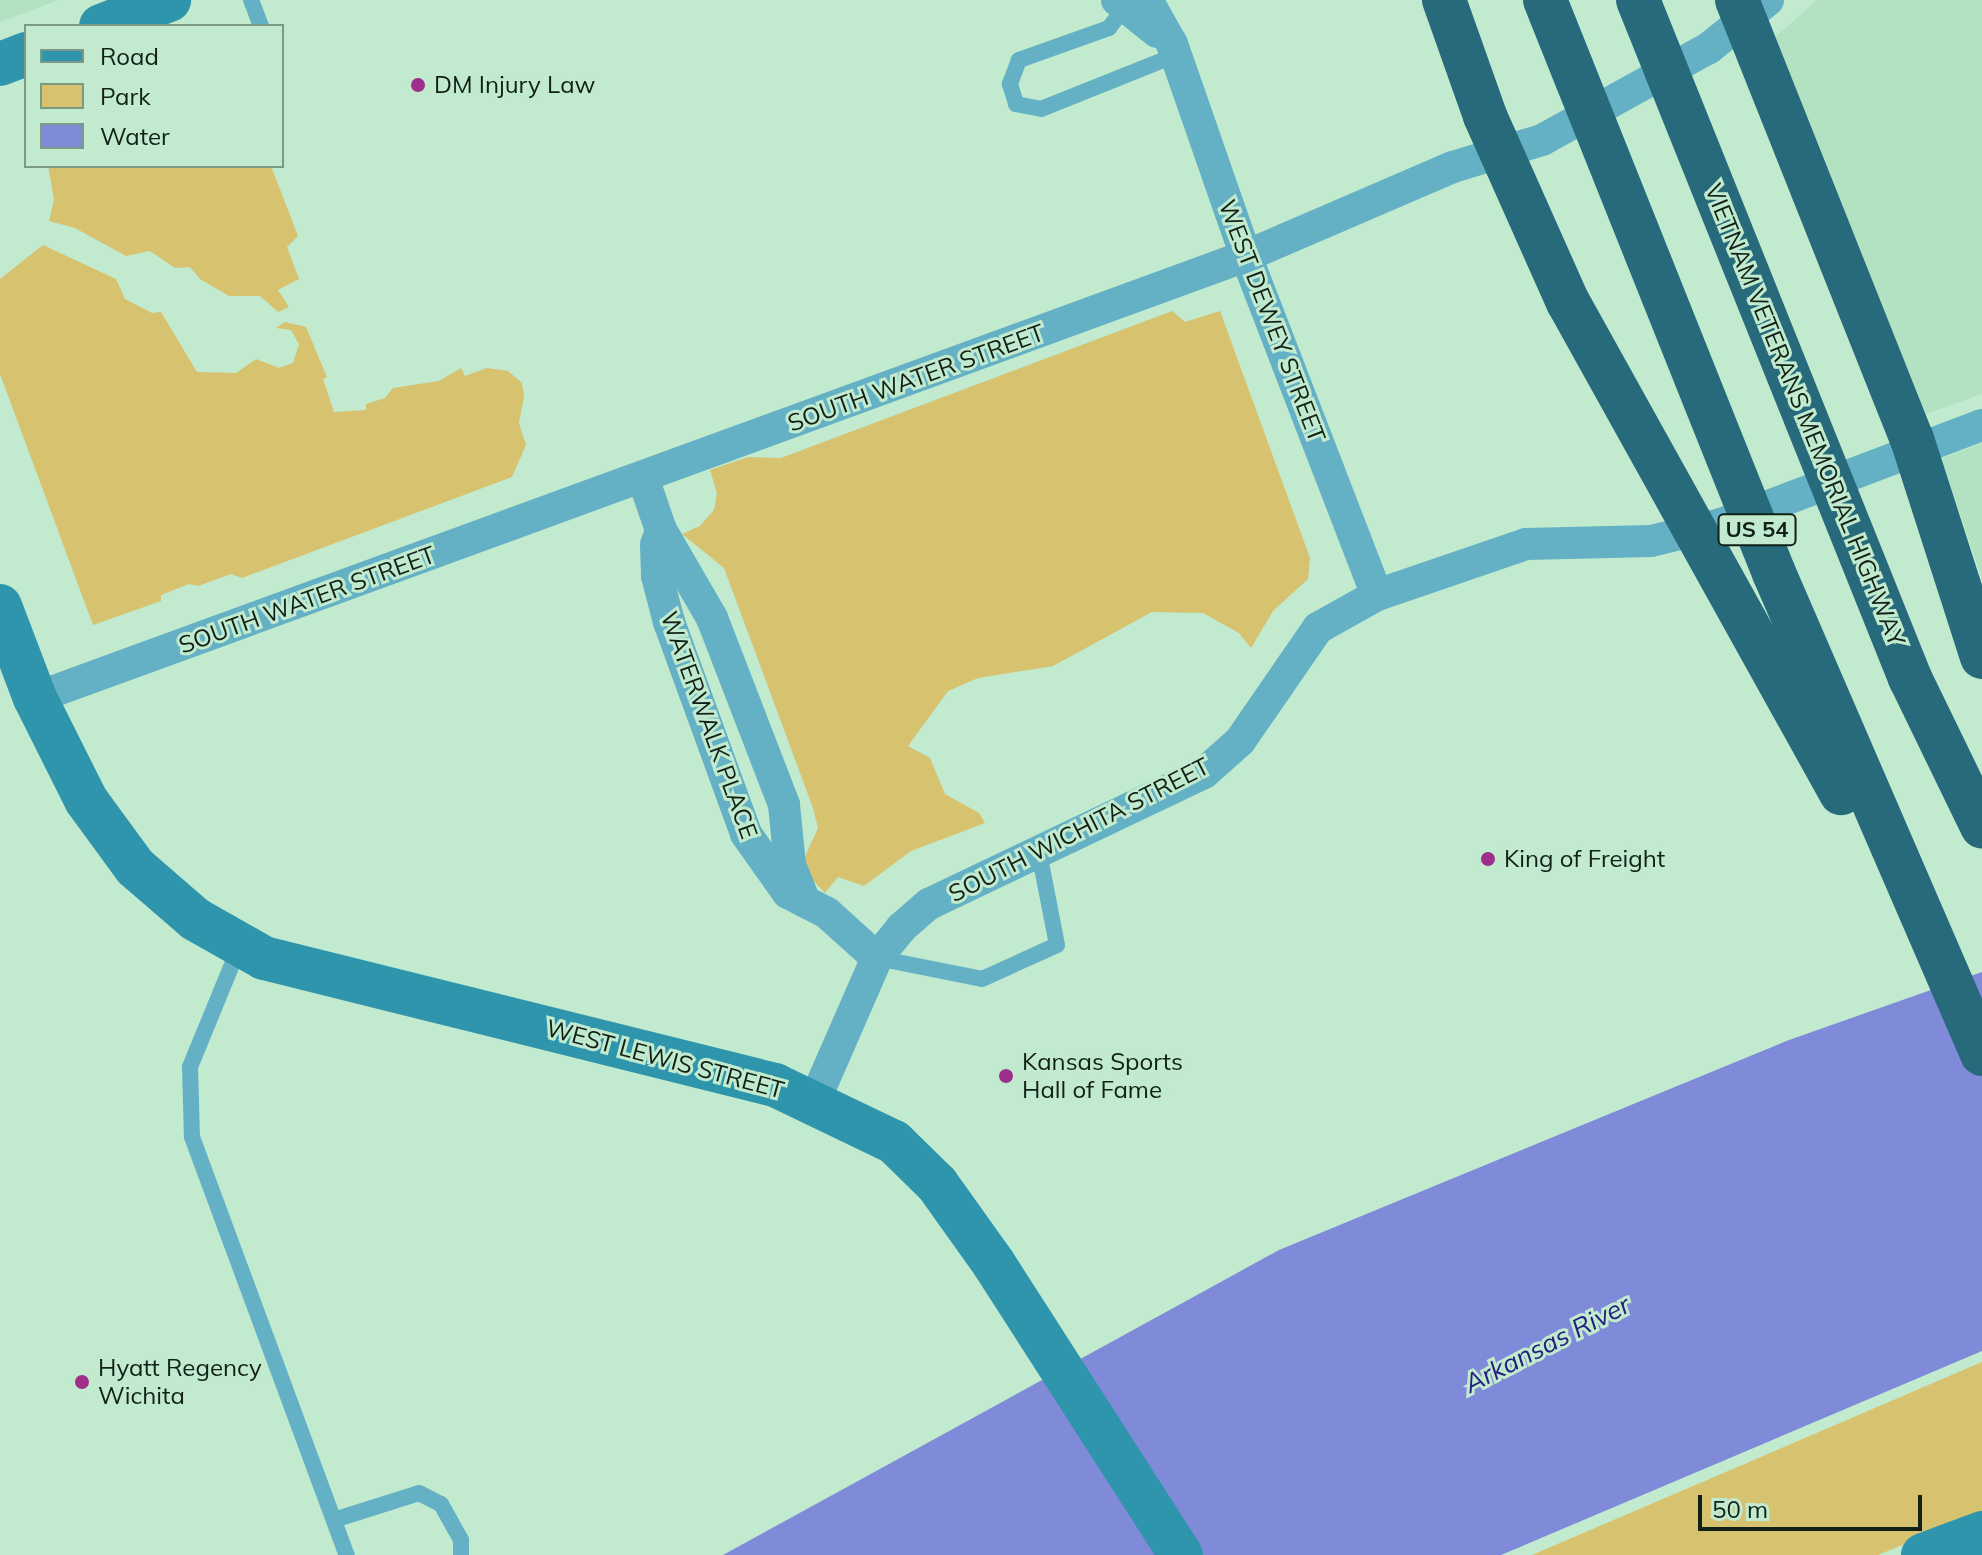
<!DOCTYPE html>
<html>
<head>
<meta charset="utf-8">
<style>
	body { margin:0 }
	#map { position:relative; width:1982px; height:1555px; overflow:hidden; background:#c1eacf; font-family:Mulish,sans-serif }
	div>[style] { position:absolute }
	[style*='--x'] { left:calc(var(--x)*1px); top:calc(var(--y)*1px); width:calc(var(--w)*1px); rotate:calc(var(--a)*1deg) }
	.built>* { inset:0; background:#b2e2c2 }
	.green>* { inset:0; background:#d6c26f }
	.water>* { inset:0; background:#7f8ad9 }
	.lane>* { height:16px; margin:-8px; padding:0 8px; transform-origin:8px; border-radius:8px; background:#64b0c4 }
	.street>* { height:32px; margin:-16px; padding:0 16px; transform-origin:16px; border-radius:16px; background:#64b0c4 }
	.secondary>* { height:44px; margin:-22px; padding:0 22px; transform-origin:22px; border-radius:22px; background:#2e95ac }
	.highway>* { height:44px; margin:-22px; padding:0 22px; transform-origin:22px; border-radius:22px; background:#276a7b }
	.highway-bridge>* { height:44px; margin:-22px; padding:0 22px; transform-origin:22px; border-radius:22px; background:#276a7b }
	.dots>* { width:22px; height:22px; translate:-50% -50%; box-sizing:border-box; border:4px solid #c1eacf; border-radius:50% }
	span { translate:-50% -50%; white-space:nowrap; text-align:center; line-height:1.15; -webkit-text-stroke:6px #c1eacf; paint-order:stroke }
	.shield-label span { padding:2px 6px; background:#c1eacf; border:2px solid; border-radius:6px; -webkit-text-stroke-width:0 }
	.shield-label { font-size:22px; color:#112117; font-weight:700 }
	.poi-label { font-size:24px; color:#112117 }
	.left { translate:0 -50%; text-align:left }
	.street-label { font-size:24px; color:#112117 }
	.water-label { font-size:26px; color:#25207c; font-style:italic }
	.legend { position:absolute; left:24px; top:24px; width:260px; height:144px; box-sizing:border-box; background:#c1eacf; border:2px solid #7b9a85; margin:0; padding:10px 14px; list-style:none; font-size:24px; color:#112117 }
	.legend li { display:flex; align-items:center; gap:16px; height:40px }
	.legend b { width:40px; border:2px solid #7b9a85 }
	.scale { position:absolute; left:1698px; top:1495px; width:224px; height:36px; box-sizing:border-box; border:4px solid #112117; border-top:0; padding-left:10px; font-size:24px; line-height:28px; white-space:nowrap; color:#112117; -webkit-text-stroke:6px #c1eacf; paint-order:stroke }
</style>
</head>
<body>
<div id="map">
	<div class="built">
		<i style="clip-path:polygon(0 0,59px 0,0 22px)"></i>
		<i style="clip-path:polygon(1817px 0,1982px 0,1982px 394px,1926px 414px,1773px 39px)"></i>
		<i style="clip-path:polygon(1982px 443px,1982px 578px,1941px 459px)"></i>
	</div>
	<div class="green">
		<i style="clip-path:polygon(48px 166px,271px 166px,298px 236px,287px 247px,299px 279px,278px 290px,289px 307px,278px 312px,260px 296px,229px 296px,200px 279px,190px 267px,175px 268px,150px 251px,126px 256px,75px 228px,49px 221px,54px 199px)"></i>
		<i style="clip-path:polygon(43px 245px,116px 279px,125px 299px,152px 313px,161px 312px,197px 372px,236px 373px,256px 359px,279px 368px,293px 363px,299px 344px,291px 330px,276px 328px,285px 322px,306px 327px,327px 377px,323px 379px,334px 412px,366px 410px,366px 404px,385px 398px,393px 388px,439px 381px,461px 368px,465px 376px,487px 368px,508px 371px,522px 383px,524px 396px,519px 423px,526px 445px,512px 477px,242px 578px,231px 574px,198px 586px,189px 584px,161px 595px,161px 601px,93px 625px,0 374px,0 279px)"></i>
		<i style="clip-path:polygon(1172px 311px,1185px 322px,1220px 311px,1310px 558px,1308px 579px,1273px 611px,1251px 648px,1239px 633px,1203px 613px,1152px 612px,1053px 666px,978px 678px,948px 691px,908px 746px,930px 758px,945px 794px,979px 813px,985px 823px,911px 851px,864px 886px,838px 877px,825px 893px,807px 874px,804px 859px,818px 828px,813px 808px,724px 568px,682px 534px,700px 526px,714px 510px,717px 493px,710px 470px,748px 457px,781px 458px)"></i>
		<i style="clip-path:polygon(1982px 1362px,1982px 1512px,1878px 1555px,1532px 1555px)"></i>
	</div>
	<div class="water">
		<i style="clip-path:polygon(1982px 972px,1982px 1351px,1501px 1555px,723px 1555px,1279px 1250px,1789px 1040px)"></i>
	</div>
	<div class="lane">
		<i style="--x:251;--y:0;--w:28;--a:69"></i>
		<i style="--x:1126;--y:6;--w:28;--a:128"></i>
		<i style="--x:1109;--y:28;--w:96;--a:160.4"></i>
		<i style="--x:1019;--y:60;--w:26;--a:111"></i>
		<i style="--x:1010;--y:84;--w:21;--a:73"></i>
		<i style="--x:1016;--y:104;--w:25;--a:11"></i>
		<i style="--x:1041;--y:109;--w:145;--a:-21.8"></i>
		<i style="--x:240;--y:945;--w:132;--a:112.3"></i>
		<i style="--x:190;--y:1067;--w:70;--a:88.4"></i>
		<i style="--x:192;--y:1137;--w:446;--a:69.7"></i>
		<i style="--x:877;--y:958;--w:107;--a:11.3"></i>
		<i style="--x:982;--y:979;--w:82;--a:-24.4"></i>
		<i style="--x:1057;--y:945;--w:95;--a:-101"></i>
		<i style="--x:334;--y:1520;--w:89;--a:-17.6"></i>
		<i style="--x:419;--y:1493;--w:25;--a:27"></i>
		<i style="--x:441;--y:1504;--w:41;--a:60.9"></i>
		<i style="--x:461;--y:1540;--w:15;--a:90"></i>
	</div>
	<div class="street">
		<i style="--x:1117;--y:0;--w:51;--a:38.7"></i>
		<i style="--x:1147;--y:0;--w:51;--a:60.4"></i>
		<i style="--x:1172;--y:44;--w:225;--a:70.8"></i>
		<i style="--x:1246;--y:256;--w:363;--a:68.9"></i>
		<i style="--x:643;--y:478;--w:55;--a:70.9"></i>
		<i style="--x:661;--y:530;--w:102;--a:59.9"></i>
		<i style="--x:712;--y:618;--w:200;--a:68.9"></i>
		<i style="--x:784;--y:805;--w:60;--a:84.3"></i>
		<i style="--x:790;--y:865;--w:35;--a:68"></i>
		<i style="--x:661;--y:530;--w:16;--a:108"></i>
		<i style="--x:656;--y:545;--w:31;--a:88"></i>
		<i style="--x:657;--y:576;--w:48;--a:75.4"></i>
		<i style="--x:669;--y:622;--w:226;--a:70"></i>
		<i style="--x:746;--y:834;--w:72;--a:54.6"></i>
		<i style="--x:788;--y:893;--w:44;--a:27.1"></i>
		<i style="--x:827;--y:913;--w:67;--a:42"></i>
		<i style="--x:35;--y:698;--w:1289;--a:-20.05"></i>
		<i style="--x:1246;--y:256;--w:225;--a:-23.3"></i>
		<i style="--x:1453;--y:167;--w:93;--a:-16.9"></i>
		<i style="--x:1542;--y:140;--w:191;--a:-28.9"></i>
		<i style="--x:1709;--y:48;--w:76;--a:-39.1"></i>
		<i style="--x:814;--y:1102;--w:157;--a:-66.4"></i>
		<i style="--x:877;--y:958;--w:38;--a:-51"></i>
		<i style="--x:901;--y:928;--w:37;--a:-41"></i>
		<i style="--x:929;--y:904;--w:305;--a:-25.5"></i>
		<i style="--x:1204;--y:773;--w:48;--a:-41.6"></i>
		<i style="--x:1240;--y:741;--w:137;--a:-55.4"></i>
		<i style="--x:1318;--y:628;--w:68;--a:-29.2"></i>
		<i style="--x:1377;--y:595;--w:157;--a:-18.9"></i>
		<i style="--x:1526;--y:544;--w:125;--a:-1.4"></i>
		<i style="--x:1651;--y:541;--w:72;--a:-13.7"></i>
		<i style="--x:1721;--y:524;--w:279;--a:-20.8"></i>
	</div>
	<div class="secondary">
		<i style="--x:101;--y:26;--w:73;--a:-20.9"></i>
		<i style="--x:0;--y:64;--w:28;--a:-21"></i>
		<i style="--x:0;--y:606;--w:98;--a:69.2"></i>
		<i style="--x:35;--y:698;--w:114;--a:63.4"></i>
		<i style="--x:86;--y:800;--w:83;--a:53.8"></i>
		<i style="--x:135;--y:867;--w:79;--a:40.9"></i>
		<i style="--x:195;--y:919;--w:79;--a:29.5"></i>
		<i style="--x:264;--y:958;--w:527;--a:13.96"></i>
		<i style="--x:775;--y:1085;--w:132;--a:25.6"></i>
		<i style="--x:894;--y:1142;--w:60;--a:44.3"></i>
		<i style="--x:937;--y:1184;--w:98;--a:54.5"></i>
		<i style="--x:994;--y:1264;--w:346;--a:57.3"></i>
		<i style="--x:1923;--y:1555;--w:63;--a:-20.4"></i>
	</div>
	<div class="highway">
		<i style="--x:1444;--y:0;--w:123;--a:70.5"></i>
	</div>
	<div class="highway-bridge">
		<i style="--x:1545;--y:0;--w:617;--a:68.22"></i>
		<i style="--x:1774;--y:573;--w:524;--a:66.61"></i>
		<i style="--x:1638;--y:0;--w:731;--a:68.14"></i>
		<i style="--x:1910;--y:678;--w:165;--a:64.1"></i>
		<i style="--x:1737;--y:0;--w:473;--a:68.3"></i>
		<i style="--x:1912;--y:439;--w:229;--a:72.2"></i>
		<i style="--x:1485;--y:116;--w:204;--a:66"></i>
		<i style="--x:1568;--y:302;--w:562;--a:60.93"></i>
	</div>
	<div class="dots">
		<i style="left:418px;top:85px;background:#9f2e8a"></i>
		<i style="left:1488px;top:859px;background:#9f2e8a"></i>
		<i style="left:1006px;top:1076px;background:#9f2e8a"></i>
		<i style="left:82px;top:1382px;background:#9f2e8a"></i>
	</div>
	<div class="shield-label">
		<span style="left:1757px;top:530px">US 54</span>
	</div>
	<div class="poi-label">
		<span class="left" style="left:434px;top:85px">DM Injury Law</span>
		<span class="left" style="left:1504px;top:859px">King of Freight</span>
		<span class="left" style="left:1022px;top:1076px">Kansas Sports<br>Hall of Fame</span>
		<span class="left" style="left:98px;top:1382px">Hyatt Regency<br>Wichita</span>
	</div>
	<div class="street-label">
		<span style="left:1272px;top:321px;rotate:69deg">WEST DEWEY STREET</span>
		<span style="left:916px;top:378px;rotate:-20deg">SOUTH WATER STREET</span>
		<span style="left:1805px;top:415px;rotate:68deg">VIETNAM VETERANS MEMORIAL HIGHWAY</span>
		<span style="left:307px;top:600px;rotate:-20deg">SOUTH WATER STREET</span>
		<span style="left:709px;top:725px;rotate:70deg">WATERWALK PLACE</span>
		<span style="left:1079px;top:830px;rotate:-27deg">SOUTH WICHITA STREET</span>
		<span style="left:665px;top:1059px;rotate:15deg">WEST LEWIS STREET</span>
	</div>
	<div class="water-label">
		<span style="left:1547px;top:1344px;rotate:-27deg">Arkansas River</span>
	</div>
	<ul class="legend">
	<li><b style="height:10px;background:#2e95ac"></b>Road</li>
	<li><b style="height:22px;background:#d6c26f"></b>Park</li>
	<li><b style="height:22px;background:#7f8ad9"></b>Water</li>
	</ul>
	<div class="scale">50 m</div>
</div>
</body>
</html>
